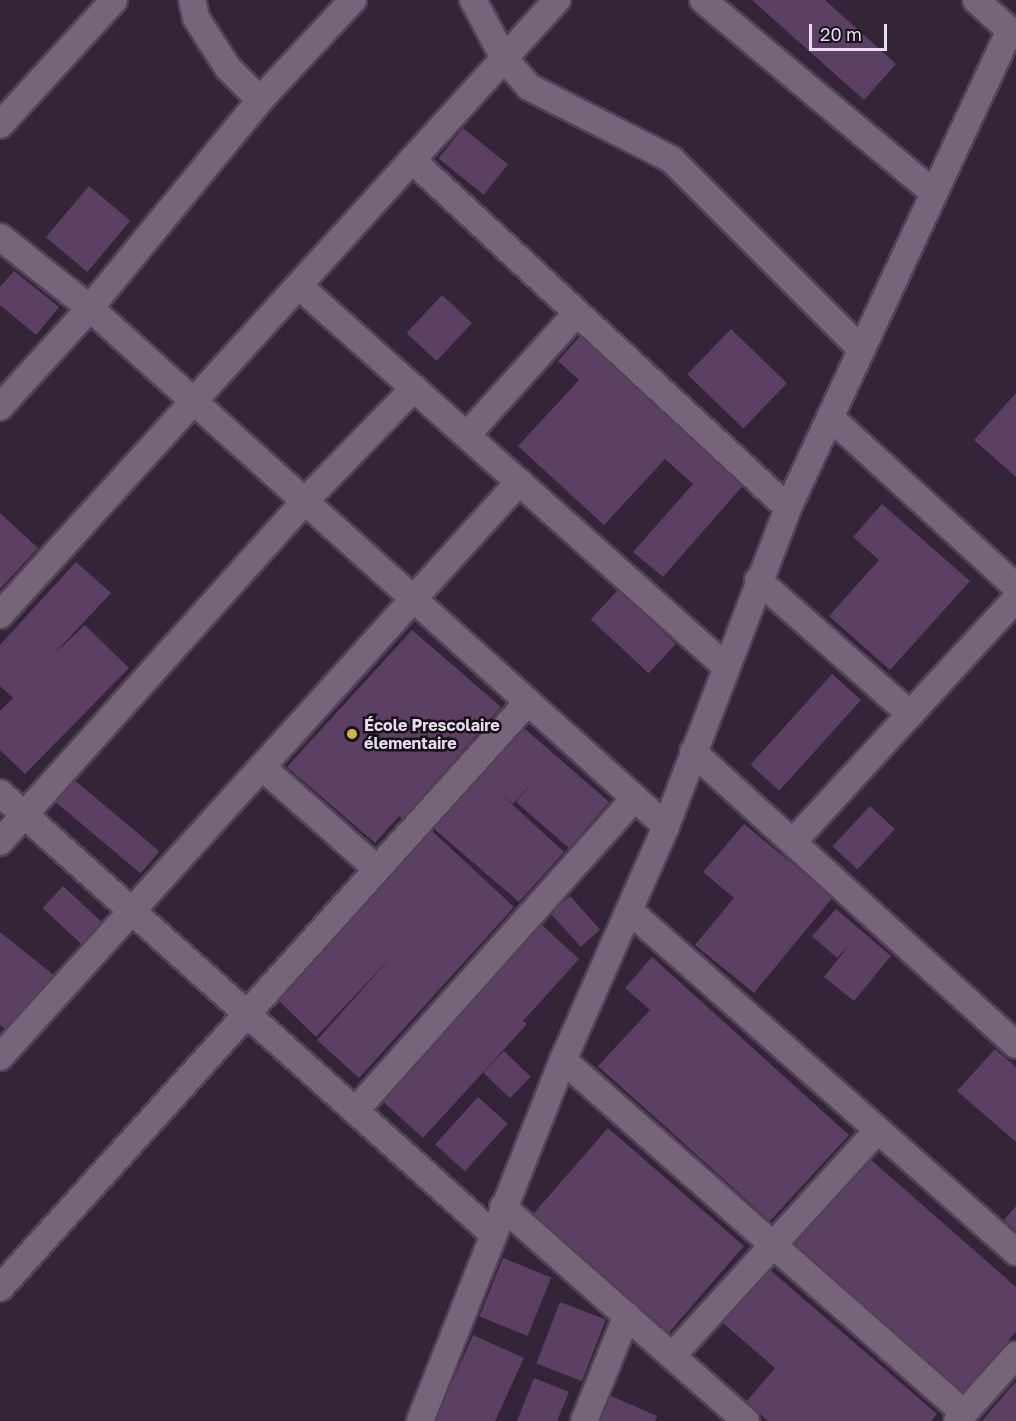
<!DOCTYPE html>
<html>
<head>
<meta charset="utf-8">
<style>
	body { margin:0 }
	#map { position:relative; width:1016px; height:1421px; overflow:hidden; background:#332437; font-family:"Golos Text",sans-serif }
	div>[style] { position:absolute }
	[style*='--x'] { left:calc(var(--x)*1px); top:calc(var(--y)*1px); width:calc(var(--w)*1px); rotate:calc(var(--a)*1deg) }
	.building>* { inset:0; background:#5b4063; transform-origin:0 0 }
	.roads { filter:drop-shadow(2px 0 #504353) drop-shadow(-2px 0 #504353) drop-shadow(0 2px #504353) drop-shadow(0 -2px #504353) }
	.street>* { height:26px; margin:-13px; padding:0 13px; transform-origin:13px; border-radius:13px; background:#75647a }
	.dots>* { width:16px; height:16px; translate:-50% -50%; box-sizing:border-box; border:3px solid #171019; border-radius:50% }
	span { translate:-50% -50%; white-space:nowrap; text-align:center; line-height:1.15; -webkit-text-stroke:5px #171019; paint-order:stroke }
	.poi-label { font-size:16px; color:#e8deeb; font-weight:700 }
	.left { translate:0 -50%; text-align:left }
	.scale { position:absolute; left:809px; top:24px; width:78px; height:27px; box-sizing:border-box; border:3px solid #e8deeb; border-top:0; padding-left:8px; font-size:18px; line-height:21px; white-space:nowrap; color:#e8deeb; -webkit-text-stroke:4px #171019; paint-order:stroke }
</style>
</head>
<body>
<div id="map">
	<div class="building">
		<i style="clip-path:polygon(752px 0,825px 0,896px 64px,864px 100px)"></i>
		<i style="left:463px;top:128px;width:58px;height:39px;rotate:39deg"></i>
		<i style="left:89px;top:186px;width:54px;height:67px;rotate:40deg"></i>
		<i style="clip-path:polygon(14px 271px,59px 307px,36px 335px,0 305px,0 287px)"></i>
		<i style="left:442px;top:295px;width:41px;height:52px;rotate:43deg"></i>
		<i style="left:731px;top:329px;width:78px;height:63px;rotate:44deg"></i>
		<i style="clip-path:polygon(581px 335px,746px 482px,663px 577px,633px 552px,693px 484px,665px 459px,604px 525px,518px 446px,579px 380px,558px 361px)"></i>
		<i style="clip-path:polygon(1016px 393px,1016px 477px,974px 440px)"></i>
		<i style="clip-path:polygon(882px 504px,970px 581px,890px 670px,829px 616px,879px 560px,853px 537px)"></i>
		<i style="clip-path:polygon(0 513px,38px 548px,0 589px)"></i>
		<i style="clip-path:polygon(76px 562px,111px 593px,52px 656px,85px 625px,129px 668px,25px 774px,0 750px,0 711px,13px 698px,0 686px,0 645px)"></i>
		<i style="left:618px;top:590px;width:79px;height:40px;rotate:43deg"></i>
		<i style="clip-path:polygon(412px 630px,501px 707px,402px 819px,399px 816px,375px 843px,287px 767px)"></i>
		<i style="left:832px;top:674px;width:39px;height:122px;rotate:42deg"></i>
		<i style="clip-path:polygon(524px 728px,609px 802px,569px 848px,516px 802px,533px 781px,513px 804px,501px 794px,564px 852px,519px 902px,433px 828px)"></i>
		<i style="left:72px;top:778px;width:114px;height:29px;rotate:40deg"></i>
		<i style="left:870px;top:806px;width:34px;height:55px;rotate:43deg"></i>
		<i style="clip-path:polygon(744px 824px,833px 897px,754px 993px,695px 945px,734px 898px,703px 872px)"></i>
		<i style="clip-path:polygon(431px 830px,514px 907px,359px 1078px,317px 1040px,394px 954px,316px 1037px,273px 995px)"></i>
		<i style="left:63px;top:886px;width:54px;height:30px;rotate:43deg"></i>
		<i style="left:570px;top:896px;width:45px;height:26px;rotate:48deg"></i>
		<i style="clip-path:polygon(836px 909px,891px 956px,854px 1001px,824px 977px,850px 944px,837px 958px,812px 936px)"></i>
		<i style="clip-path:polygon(542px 925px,579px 959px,523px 1021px,527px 1024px,423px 1138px,380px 1099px)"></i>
		<i style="clip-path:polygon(0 932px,55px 976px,9px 1032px,0 1025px)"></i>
		<i style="clip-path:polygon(652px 957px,849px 1135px,770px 1221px,598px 1066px,650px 1010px,625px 988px)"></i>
		<i style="clip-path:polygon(995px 1049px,1016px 1067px,1016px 1142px,957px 1091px)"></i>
		<i style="left:504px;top:1051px;width:37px;height:30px;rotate:44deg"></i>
		<i style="left:478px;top:1097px;width:40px;height:64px;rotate:42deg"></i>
		<i style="left:608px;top:1128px;width:180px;height:114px;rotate:41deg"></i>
		<i style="clip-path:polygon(870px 1159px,1016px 1287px,1016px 1332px,963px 1392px,794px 1244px)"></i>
		<i style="clip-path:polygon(1016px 1206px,1016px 1231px,1004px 1220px)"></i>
		<i style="left:503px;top:1258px;width:52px;height:63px;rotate:22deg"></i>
		<i style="clip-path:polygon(770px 1270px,937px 1414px,931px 1421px,768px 1421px,746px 1402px,775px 1368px,723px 1323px)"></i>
		<i style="left:560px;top:1302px;width:49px;height:66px;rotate:21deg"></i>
		<i style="clip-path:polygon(473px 1335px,524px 1358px,495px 1421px,435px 1421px)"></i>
		<i style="clip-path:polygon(534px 1378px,569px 1392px,557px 1421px,517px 1421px)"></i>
		<i style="clip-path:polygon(1016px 1382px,1016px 1421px,982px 1421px,1010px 1388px)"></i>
		<i style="clip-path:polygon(609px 1395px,657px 1416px,655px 1421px,598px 1421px)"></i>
	</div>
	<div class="roads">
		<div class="street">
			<i style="--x:192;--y:0;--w:18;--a:77"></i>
			<i style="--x:196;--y:18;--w:59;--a:57.4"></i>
			<i style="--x:228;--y:68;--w:45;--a:45"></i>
			<i style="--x:473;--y:0;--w:66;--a:61.9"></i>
			<i style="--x:504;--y:58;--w:38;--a:49"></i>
			<i style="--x:529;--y:87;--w:159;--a:26.9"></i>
			<i style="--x:671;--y:159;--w:269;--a:45"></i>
			<i style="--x:703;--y:0;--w:301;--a:39.9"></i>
			<i style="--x:976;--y:0;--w:54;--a:42"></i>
			<i style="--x:0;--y:125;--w:169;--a:-47.6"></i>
			<i style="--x:412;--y:160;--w:512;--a:42.79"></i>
			<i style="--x:0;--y:237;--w:115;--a:38.3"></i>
			<i style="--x:90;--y:308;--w:775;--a:41.97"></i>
			<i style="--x:299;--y:286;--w:571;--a:41.73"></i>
			<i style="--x:0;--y:407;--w:134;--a:-47.7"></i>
			<i style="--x:90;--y:308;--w:269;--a:-50.7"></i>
			<i style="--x:260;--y:100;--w:137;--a:-47.1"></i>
			<i style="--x:830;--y:417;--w:252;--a:42.4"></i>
			<i style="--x:467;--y:435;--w:164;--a:-48"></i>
			<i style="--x:758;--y:580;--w:203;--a:41.4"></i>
			<i style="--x:0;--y:615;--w:830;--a:-47.83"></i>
			<i style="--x:693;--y:752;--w:436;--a:42.2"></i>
			<i style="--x:262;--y:767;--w:154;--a:41.6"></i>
			<i style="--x:0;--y:793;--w:661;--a:41.81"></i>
			<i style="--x:0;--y:842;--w:457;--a:-48.2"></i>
			<i style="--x:305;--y:501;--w:157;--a:-46"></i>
			<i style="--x:793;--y:842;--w:330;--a:-47.5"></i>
			<i style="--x:631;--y:912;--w:514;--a:41.45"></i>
			<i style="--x:0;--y:1057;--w:775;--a:-47.93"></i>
			<i style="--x:563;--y:1060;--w:534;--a:41.36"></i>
			<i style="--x:355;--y:1111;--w:420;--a:-48.2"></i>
			<i style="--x:503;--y:1207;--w:324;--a:41.4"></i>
			<i style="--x:0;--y:1288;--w:789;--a:-47.98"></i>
			<i style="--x:673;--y:1355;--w:304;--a:-47.7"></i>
			<i style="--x:420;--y:1421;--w:388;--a:-68.4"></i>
			<i style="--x:563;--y:1060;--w:256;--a:-66.2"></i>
			<i style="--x:666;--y:826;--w:341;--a:-69"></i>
			<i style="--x:788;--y:508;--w:527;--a:-65.09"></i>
			<i style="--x:584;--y:1421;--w:114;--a:-67.9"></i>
			<i style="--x:957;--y:1421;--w:89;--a:-48.2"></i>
		</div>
	</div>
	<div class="dots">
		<i style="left:352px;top:734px;background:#d3b635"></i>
	</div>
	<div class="poi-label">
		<span class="left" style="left:364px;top:734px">École Prescolaire<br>élementaire</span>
	</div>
	<div class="scale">20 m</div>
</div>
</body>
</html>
